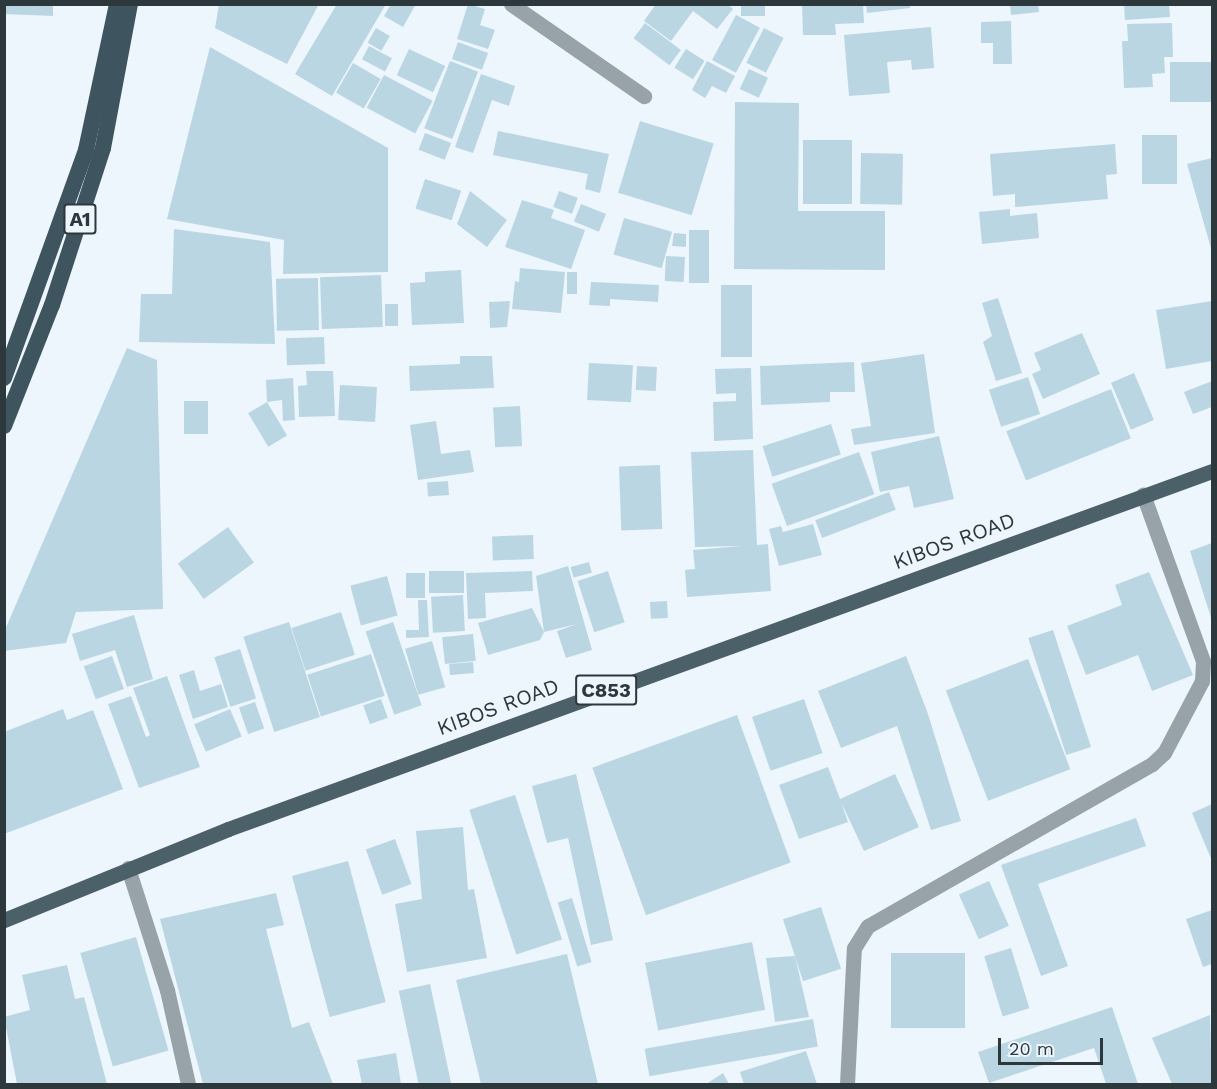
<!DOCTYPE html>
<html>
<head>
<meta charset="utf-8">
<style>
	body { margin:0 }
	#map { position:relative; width:1217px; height:1089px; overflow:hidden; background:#ecf6fc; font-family:"Work Sans",sans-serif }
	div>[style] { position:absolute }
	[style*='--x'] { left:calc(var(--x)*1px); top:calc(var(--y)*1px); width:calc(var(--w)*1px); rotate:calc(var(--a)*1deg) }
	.building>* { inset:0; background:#bbd6e3; transform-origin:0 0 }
	.minor>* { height:15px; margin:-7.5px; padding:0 7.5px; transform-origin:7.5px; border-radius:7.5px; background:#97a3a8 }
	.primary>* { height:15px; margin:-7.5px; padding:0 7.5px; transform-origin:7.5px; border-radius:7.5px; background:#4c6069 }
	.trunk>* { height:16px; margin:-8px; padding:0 8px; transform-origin:8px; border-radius:8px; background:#3e545e }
	span { translate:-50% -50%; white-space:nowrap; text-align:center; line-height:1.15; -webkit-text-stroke:4.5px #ecf6fc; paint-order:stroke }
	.shield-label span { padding:2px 4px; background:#ecf6fc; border:2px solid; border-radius:4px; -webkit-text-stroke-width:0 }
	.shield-label { font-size:20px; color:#2d383d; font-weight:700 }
	.street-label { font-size:21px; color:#2d383d }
	.frame { position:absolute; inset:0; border:6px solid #2d383d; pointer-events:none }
	.scale { position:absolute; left:998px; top:1038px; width:105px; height:27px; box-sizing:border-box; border:3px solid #2d383d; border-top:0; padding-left:8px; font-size:18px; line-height:21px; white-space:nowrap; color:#2d383d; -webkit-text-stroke:4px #ecf6fc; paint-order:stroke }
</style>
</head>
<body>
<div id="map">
	<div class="building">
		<i style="clip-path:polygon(4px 4px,53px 4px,53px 16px,4px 14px)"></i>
		<i style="clip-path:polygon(219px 4px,319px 4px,287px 64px,215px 28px)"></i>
		<i style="clip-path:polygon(337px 4px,386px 4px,332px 96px,295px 74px)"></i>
		<i style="clip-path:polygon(391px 4px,416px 4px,403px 27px,384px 16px)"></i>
		<i style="clip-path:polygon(468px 4px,485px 9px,480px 25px,495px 30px,488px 49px,457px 39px)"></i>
		<i style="clip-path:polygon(656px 4px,727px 4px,733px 9px,717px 29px,693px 11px,671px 41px,644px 21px)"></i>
		<i style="left:741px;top:4px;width:24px;height:12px"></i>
		<i style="clip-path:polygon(802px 4px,863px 4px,864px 23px,835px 24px,836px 35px,803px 35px)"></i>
		<i style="clip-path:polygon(866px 4px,910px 4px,910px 8px,867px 13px)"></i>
		<i style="clip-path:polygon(1010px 4px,1038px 4px,1039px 12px,1011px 15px)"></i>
		<i style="clip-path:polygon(1124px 4px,1169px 4px,1170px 17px,1125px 20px)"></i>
		<i style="left:736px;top:15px;width:27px;height:51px;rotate:28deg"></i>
		<i style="clip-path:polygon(1011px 21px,1012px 64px,993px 64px,993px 43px,981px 43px,981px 22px)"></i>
		<i style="left:645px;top:23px;width:45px;height:19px;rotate:37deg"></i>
		<i style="clip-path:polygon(1172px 23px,1173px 57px,1164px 57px,1165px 73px,1152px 74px,1153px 87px,1124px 88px,1122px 41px,1128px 41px,1127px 24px)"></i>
		<i style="clip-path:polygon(931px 27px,934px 68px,912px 70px,911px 60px,887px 62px,890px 93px,849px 96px,844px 35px)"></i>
		<i style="left:376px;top:28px;width:16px;height:17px;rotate:30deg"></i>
		<i style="left:764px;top:28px;width:22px;height:39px;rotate:27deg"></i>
		<i style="left:458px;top:42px;width:32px;height:18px;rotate:20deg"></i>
		<i style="left:369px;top:46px;width:26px;height:15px;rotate:28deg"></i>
		<i style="clip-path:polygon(210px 47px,388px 148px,388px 272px,283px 274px,284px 240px,167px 219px)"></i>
		<i style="left:409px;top:49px;width:40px;height:29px;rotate:25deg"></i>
		<i style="left:686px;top:49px;width:22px;height:22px;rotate:32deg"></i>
		<i style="left:450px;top:61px;width:30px;height:72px;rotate:21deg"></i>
		<i style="clip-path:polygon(707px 61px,735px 76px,726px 93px,712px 86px,705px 98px,692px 90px)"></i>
		<i style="left:1212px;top:62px;width:40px;height:42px;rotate:90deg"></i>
		<i style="left:353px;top:63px;width:32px;height:34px;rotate:30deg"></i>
		<i style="left:749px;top:69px;width:21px;height:22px;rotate:25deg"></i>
		<i style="clip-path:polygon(481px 74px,515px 86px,509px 106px,492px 100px,473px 153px,455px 147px)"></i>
		<i style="left:384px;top:75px;width:55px;height:37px;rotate:28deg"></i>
		<i style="clip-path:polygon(735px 102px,799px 103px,798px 211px,885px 211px,885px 270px,734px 269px)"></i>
		<i style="left:640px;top:121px;width:77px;height:75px;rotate:17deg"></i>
		<i style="clip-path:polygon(498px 131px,609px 154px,600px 193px,585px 189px,588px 174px,493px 155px)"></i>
		<i style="left:425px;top:133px;width:28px;height:18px;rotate:21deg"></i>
		<i style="left:1177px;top:135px;width:49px;height:35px;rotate:90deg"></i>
		<i style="left:803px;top:140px;width:49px;height:64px"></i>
		<i style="clip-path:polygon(1115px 144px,1117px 174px,1106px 175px,1108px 199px,1015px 207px,1015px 194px,993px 196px,990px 154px)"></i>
		<i style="left:861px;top:153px;width:42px;height:51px;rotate:1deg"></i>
		<i style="clip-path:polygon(1212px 158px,1212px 252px,1187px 164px)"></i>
		<i style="left:425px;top:179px;width:38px;height:31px;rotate:18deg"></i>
		<i style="clip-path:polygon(470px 191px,507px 220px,487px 247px,457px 224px)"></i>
		<i style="left:559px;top:191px;width:20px;height:17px;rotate:20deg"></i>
		<i style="clip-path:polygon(522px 200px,554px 210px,551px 218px,585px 230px,571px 269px,505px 247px)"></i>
		<i style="left:581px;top:204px;width:27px;height:19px;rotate:22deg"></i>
		<i style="clip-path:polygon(1010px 209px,1010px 216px,1037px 213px,1039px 238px,982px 244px,979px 212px)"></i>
		<i style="left:624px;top:218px;width:50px;height:38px;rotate:16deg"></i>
		<i style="clip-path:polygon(174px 229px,270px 242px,275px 344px,139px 342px,141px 294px,172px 294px)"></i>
		<i style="left:689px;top:230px;width:20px;height:53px"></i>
		<i style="clip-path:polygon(674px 233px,686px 234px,686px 247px,672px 246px)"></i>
		<i style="left:666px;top:256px;width:19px;height:25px;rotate:3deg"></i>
		<i style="clip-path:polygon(520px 268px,565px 272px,561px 313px,512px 309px,515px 281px,519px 282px)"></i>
		<i style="clip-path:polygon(461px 270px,464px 323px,412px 325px,410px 283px,425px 282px,425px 272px)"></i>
		<i style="left:567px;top:272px;width:10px;height:22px"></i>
		<i style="left:381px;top:275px;width:52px;height:61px;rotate:88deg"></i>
		<i style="left:318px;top:278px;width:52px;height:42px;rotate:89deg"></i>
		<i style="clip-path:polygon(591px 282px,659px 285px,658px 302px,610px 299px,610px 306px,589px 305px)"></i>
		<i style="left:721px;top:285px;width:31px;height:72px"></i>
		<i style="clip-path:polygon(998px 298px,1022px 373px,996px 381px,983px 342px,992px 336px,982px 303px)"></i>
		<i style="clip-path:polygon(510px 301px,507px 327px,490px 328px,489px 302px)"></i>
		<i style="clip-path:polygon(1212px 301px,1212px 361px,1166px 369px,1156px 310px)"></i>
		<i style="left:385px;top:304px;width:13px;height:22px"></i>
		<i style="clip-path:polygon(1082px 333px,1100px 374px,1043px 399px,1032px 374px,1041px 370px,1034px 353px)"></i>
		<i style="left:324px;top:337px;width:27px;height:38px;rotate:88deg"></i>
		<i style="clip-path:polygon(127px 348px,157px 360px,163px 609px,76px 612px,66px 643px,4px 651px,4px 632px)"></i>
		<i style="clip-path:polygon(924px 354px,935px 433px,854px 445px,851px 429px,871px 426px,861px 363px)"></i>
		<i style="clip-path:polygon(460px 356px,492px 356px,494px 388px,410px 391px,409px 366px,460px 364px)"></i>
		<i style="clip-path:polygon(854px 362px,855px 392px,830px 392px,830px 402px,761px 405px,760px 366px)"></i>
		<i style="left:589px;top:363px;width:44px;height:37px;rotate:3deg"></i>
		<i style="left:637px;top:366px;width:20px;height:24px;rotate:3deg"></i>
		<i style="clip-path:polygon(751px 368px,753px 439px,714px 441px,713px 402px,736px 401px,736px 393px,716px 394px,715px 369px)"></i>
		<i style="clip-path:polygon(306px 371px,333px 371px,335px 416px,299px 417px,298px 386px,307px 385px)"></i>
		<i style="left:1134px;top:373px;width:51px;height:25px;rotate:67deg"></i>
		<i style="left:1028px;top:377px;width:39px;height:41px;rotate:72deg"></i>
		<i style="clip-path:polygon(293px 378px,295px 420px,283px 421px,282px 400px,267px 402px,266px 380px)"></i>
		<i style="clip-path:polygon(1212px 381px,1212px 407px,1193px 414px,1184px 392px)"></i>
		<i style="left:340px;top:385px;width:37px;height:35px;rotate:3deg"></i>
		<i style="left:1111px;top:389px;width:53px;height:113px;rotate:68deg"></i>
		<i style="left:184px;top:401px;width:24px;height:33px"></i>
		<i style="left:267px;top:402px;width:39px;height:22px;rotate:59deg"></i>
		<i style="left:520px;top:406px;width:40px;height:27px;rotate:87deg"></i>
		<i style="clip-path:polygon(436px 421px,441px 454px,470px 450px,474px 472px,418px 480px,410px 425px)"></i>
		<i style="left:831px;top:424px;width:32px;height:72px;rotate:72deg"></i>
		<i style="clip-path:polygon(939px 436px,954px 499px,914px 508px,909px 486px,880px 492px,871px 452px)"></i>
		<i style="clip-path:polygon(753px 450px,757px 545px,768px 544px,771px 591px,687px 597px,685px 570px,695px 569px,693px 550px,742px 546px,695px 547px,691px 452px)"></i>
		<i style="left:859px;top:452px;width:45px;height:93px;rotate:70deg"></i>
		<i style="left:660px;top:465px;width:64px;height:41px;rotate:88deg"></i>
		<i style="left:448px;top:481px;width:14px;height:21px;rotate:86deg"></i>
		<i style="left:889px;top:492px;width:19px;height:79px;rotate:69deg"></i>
		<i style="clip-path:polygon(813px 524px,822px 555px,779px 566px,769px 529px,781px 526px,783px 532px)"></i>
		<i style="left:228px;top:527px;width:44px;height:62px;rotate:54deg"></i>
		<i style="left:533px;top:535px;width:24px;height:41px;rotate:88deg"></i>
		<i style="clip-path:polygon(1212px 543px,1212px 621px,1190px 551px)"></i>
		<i style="left:589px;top:562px;width:11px;height:19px;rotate:75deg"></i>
		<i style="clip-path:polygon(568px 566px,592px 650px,566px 658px,557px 631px,577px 624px,544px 632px,536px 576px)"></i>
		<i style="left:464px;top:571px;width:22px;height:35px;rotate:90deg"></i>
		<i style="clip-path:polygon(532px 571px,533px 591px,485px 593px,486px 618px,468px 619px,466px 573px)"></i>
		<i style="left:608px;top:571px;width:54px;height:32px;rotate:72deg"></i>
		<i style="clip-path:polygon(1149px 572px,1193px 675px,1152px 691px,1138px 655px,1086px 675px,1067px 626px,1122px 605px,1115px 585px)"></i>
		<i style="left:406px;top:573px;width:19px;height:25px"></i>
		<i style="left:387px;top:576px;width:41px;height:38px;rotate:75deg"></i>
		<i style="left:463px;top:595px;width:36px;height:32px;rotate:87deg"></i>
		<i style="clip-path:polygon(418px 600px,427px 600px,429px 637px,406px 638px,406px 630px,419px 630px)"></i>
		<i style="left:667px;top:601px;width:17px;height:17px;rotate:87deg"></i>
		<i style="clip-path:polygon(532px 608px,544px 632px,540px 640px,488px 655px,478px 623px)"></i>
		<i style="left:341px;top:612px;width:45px;height:52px;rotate:72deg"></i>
		<i style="clip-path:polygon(134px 615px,153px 679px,127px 687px,115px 650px,80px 661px,72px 634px)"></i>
		<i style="left:289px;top:622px;width:100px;height:48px;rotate:72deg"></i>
		<i style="left:393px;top:622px;width:88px;height:29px;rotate:71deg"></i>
		<i style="left:1053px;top:630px;width:123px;height:26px;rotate:72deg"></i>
		<i style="left:473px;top:634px;width:27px;height:31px;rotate:84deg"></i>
		<i style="left:432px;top:641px;width:48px;height:28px;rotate:74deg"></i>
		<i style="left:240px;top:649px;width:52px;height:27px;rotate:72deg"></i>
		<i style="left:371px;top:654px;width:44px;height:67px;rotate:72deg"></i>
		<i style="left:112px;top:656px;width:35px;height:30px;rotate:70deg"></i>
		<i style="clip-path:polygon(906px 656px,928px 714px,961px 821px,931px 830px,897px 726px,841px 748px,818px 691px)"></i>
		<i style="left:1028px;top:659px;width:118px;height:88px;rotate:69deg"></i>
		<i style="left:473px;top:662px;width:11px;height:24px;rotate:85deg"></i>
		<i style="clip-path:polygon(194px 670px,200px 691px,221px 684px,228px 707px,193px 719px,179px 675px)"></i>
		<i style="clip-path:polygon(167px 676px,200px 767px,139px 788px,108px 704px,131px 696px,146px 737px,150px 735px,133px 688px)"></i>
		<i style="left:381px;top:699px;width:20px;height:19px;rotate:70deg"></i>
		<i style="left:804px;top:699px;width:57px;height:55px;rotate:71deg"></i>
		<i style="left:255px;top:702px;width:28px;height:17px;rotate:71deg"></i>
		<i style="clip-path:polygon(63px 709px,67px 720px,93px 710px,123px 789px,4px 834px,4px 732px)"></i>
		<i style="left:230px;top:709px;width:30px;height:39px;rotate:67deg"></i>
		<i style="left:737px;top:715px;width:157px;height:154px;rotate:70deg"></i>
		<i style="clip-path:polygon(828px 767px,840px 799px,895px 774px,919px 827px,864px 851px,841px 802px,848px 822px,799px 839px,779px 785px)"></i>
		<i style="clip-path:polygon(576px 774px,613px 940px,591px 945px,568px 838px,547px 843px,532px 786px)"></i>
		<i style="left:515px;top:795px;width:152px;height:48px;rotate:72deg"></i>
		<i style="clip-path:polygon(1212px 804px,1212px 861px,1192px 813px)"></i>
		<i style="clip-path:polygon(1136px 818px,1146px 846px,1038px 884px,1068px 966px,1041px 976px,1001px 865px)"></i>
		<i style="clip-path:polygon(463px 827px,468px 890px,474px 889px,487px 958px,407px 972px,395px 904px,422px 899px,416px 831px)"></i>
		<i style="left:395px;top:839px;width:48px;height:31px;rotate:70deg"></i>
		<i style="left:348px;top:861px;width:146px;height:58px;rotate:75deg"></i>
		<i style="left:989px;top:881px;width:49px;height:33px;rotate:66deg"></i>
		<i style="clip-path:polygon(276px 893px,284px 925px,266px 929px,292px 1028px,309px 1022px,333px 1084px,203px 1084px,160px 919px)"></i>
		<i style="left:572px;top:898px;width:67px;height:15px;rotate:73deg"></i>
		<i style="left:821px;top:907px;width:65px;height:40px;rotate:72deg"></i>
		<i style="clip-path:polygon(1212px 910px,1212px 964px,1203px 967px,1186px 919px)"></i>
		<i style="left:136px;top:937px;width:118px;height:58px;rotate:74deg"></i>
		<i style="left:752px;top:942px;width:69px;height:109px;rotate:79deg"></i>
		<i style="left:1011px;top:948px;width:63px;height:28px;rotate:73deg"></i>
		<i style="left:891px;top:953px;width:74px;height:75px"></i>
		<i style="clip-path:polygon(567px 954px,598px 1084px,481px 1084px,456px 980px)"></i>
		<i style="clip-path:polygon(795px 956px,809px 1017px,775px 1022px,766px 958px)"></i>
		<i style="clip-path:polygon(67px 965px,75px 999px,84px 997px,107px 1084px,17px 1084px,4px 1017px,30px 1010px,22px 975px)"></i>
		<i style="left:430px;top:984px;width:102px;height:32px;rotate:78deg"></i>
		<i style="clip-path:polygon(1112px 1007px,1138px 1084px,1106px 1084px,1094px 1048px,989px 1083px,978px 1052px)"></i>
		<i style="clip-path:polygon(1210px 1015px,1212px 1084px,1172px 1084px,1152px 1038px)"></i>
		<i style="left:813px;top:1019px;width:28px;height:171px;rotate:80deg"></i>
		<i style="clip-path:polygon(806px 1051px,817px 1084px,744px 1084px,740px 1072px)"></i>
		<i style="clip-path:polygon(396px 1053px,401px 1084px,362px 1084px,357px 1060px)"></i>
		<i style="clip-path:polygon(723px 1073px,729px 1084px,706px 1084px)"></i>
	</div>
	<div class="minor">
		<i style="--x:511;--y:4;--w:162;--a:34.7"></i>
		<i style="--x:128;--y:868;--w:128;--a:72.3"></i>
		<i style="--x:167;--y:990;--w:96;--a:77.4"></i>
		<i style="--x:847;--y:1084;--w:136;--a:-87.1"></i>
		<i style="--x:854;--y:948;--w:26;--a:-58"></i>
		<i style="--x:868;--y:926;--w:327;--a:-29.7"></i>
		<i style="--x:1152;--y:764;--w:16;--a:-43"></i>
		<i style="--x:1164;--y:753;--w:81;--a:-62.2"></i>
		<i style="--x:1202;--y:681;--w:20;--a:-87"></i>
		<i style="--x:1203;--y:661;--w:177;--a:-109.8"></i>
	</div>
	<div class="primary">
		<i style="--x:4;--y:920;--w:242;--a:-22.1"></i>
		<i style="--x:228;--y:829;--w:1047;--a:-19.99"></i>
	</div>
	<div class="trunk">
		<i style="--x:4;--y:378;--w:242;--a:-70.2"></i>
		<i style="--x:86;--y:150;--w:149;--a:-78"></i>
		<i style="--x:4;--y:426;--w:130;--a:-68.4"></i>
		<i style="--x:52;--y:305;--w:165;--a:-72"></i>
		<i style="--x:103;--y:148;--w:147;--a:-79.4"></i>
	</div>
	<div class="shield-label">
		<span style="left:80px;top:219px">A1</span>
		<span style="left:606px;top:690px">C853</span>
	</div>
	<div class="street-label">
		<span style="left:954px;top:541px;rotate:-20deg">KIBOS ROAD</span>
		<span style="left:498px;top:707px;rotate:-20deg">KIBOS ROAD</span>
	</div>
	<div class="frame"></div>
	<div class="scale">20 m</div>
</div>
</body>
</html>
